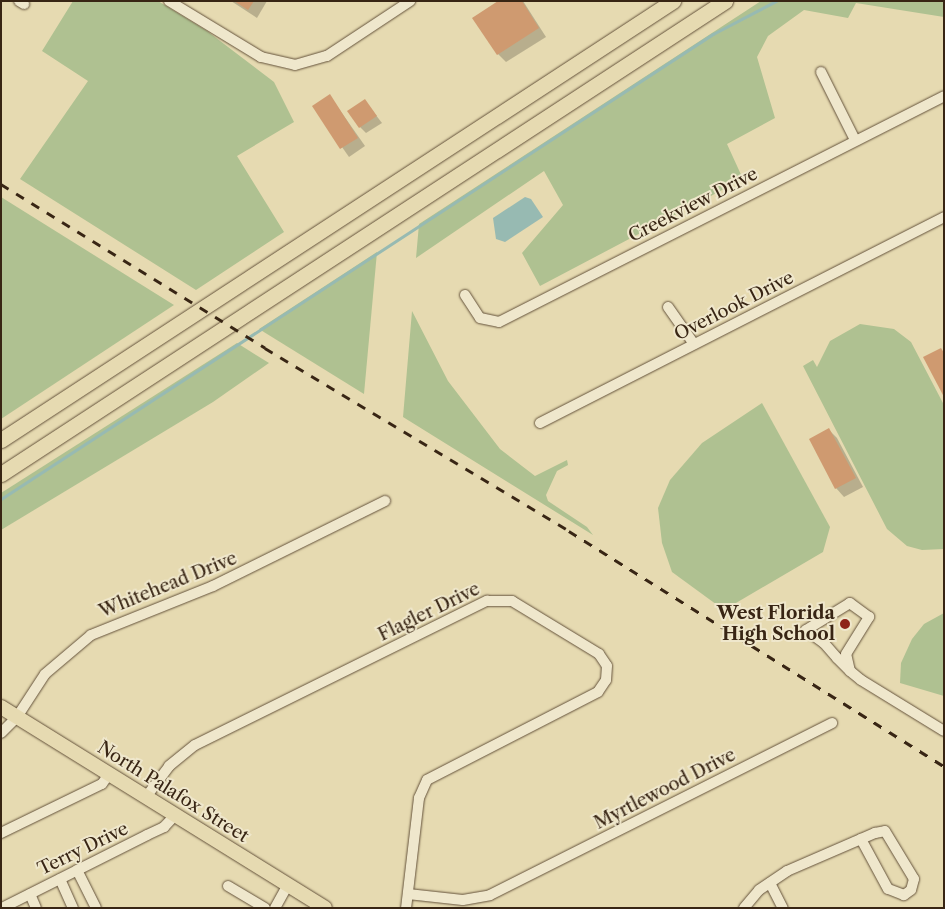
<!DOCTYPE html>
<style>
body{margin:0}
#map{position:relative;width:945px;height:909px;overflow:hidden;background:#e6dab1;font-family:"Libre Caslon Text",serif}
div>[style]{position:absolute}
.green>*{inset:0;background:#afc191}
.water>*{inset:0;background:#97bab2}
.shadow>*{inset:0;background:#0003}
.stream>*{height:2.5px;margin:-1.25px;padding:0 1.25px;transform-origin:1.25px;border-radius:1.25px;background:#97bab2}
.building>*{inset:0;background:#cf9a70}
.roads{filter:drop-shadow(0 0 1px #64523b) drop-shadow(0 0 1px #64523b)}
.minor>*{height:10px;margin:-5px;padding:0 5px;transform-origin:5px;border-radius:5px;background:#efe7cc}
.major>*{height:14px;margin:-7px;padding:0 7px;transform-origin:7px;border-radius:7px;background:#e6dab1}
.highway>*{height:15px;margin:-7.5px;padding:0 7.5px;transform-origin:7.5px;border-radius:7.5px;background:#e6dab1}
.rail>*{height:2.5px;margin-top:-1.25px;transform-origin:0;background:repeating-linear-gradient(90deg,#382514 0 9px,transparent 0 18px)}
.dots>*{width:14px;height:14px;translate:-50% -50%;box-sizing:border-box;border:2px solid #efe7cc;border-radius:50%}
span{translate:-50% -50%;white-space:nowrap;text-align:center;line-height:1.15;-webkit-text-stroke:4px #efe7cc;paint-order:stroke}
.street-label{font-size:18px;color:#382514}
.poi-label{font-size:18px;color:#382514;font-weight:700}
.right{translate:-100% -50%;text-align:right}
.frame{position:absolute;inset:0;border:2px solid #382514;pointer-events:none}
</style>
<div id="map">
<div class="green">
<div style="clip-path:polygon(73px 1px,158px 1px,207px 31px,274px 82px,294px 122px,237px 156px,284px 232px,196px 290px,20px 179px,88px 81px,42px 51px)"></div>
<div style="clip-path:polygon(761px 1px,944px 1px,944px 17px,856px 3px,848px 18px,804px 10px,768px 36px,757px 57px,775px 118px,727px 144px,743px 179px,540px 286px,522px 253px,563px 205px,544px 171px,416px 258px,419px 224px)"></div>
<div style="clip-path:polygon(1px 197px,174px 305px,1px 419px)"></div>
<div style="clip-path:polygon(377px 252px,364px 394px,259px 329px)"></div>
<div style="clip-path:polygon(412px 311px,448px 381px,500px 449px,535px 476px,567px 460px,568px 465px,557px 471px,546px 495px,548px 501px,587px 527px,593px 535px,403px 417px)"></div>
<div style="clip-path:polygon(860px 324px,894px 329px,911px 342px,944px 405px,944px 549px,922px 550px,907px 546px,887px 529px,803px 366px,813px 360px,817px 367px,830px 341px)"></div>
<div style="clip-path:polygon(237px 343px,269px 363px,213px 402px,1px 530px,1px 493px)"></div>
<div style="clip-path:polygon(762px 403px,830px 527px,823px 552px,724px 610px,672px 572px,662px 543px,658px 508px,670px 480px,702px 443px)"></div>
<div style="clip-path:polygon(944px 613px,944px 696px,900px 683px,901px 663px,912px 639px,924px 624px)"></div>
</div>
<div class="water">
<div style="clip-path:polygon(525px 197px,531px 199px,543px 217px,505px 242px,496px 239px,493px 218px)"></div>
</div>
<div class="shadow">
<div style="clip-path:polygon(231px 1px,267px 1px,257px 18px)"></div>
<div style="clip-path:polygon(500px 1px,523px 1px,546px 37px,506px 62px,498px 54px)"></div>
<div style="clip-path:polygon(330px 96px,365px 146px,349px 157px,314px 107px)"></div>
<div style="clip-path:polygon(365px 101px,382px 123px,366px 133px,360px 127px)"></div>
<div style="clip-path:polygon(829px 430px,837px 438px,863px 487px,844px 497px,836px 488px)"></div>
</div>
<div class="stream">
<div style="left:1px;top:499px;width:850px;rotate:-33.15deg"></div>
<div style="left:713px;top:34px;width:71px;rotate:-27.6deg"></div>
</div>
<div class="building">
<div style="clip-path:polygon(234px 1px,254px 1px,248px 10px)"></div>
<div style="clip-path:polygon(498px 1px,522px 1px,539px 28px,497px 55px,472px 18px)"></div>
<div style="clip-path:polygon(330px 94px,358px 138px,340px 149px,312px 106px)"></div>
<div style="clip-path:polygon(365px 99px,377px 116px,359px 128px,347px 111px)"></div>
<div style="clip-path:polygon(941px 348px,944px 353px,944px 397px,923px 357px)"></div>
<div style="clip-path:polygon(829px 428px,856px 478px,835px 489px,809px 439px)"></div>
</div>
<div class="roads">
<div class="minor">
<div style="left:19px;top:1px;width:6px;rotate:31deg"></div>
<div style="left:169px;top:1px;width:108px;rotate:31.3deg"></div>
<div style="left:261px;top:57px;width:35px;rotate:13deg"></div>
<div style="left:295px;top:65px;width:33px;rotate:-16deg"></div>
<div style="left:327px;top:56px;width:100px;rotate:-33.5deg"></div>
<div style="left:821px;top:72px;width:76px;rotate:63.4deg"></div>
<div style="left:465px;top:295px;width:27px;rotate:57deg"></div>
<div style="left:480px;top:318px;width:19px;rotate:12deg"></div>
<div style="left:499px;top:322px;width:499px;rotate:-26.9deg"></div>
<div style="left:668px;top:307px;width:45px;rotate:54.9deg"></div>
<div style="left:540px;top:423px;width:453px;rotate:-27deg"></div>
<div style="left:850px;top:671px;width:17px;rotate:-103deg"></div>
<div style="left:846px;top:654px;width:44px;rotate:-58.1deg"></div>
<div style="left:869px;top:617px;width:24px;rotate:-144deg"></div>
<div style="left:850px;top:603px;width:52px;rotate:148.5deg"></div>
<div style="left:806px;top:630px;width:22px;rotate:36deg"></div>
<div style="left:824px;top:643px;width:20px;rotate:49deg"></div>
<div style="left:837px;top:658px;width:18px;rotate:45deg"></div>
<div style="left:850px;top:671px;width:14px;rotate:39deg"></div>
<div style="left:861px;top:680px;width:97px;rotate:31.6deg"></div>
<div style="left:1px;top:733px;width:23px;rotate:-45deg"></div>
<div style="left:17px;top:717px;width:51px;rotate:-56.9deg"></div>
<div style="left:45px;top:674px;width:60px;rotate:-40.3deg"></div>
<div style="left:91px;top:635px;width:131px;rotate:-21.9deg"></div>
<div style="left:213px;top:586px;width:192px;rotate:-26.3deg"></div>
<div style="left:146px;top:797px;width:39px;rotate:-53deg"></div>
<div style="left:169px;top:766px;width:33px;rotate:-39deg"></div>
<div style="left:195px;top:745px;width:326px;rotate:-26.3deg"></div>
<div style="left:487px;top:601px;width:25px"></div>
<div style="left:512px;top:601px;width:102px;rotate:31.3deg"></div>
<div style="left:599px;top:654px;width:14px;rotate:56deg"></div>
<div style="left:607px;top:666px;width:14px;rotate:94deg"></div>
<div style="left:606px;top:680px;width:14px;rotate:124deg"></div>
<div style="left:598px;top:692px;width:192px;rotate:152.8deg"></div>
<div style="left:427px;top:780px;width:20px;rotate:114deg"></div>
<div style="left:419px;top:798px;width:111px;rotate:96.7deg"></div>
<div style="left:1px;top:833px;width:112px;rotate:-25.9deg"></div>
<div style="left:102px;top:784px;width:12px;rotate:-55deg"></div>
<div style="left:77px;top:870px;width:42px;rotate:63.4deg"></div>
<div style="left:60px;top:879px;width:32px;rotate:66deg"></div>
<div style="left:770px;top:883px;width:28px;rotate:63deg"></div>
<div style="left:228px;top:886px;width:43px;rotate:30.7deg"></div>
<div style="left:30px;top:894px;width:15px;rotate:67deg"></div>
<div style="left:408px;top:894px;width:55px;rotate:6.2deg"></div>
<div style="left:463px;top:900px;width:27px;rotate:-10deg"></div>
<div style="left:490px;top:895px;width:383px;rotate:-26.7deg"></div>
<div style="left:2px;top:908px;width:162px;rotate:-26.7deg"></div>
<div style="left:147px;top:835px;width:19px;rotate:-25deg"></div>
<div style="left:164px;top:827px;width:16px;rotate:-47deg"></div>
<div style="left:275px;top:908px;width:26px;rotate:-61deg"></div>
<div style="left:744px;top:908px;width:23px;rotate:-50deg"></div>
<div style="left:759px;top:890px;width:34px;rotate:-34deg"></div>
<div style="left:787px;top:871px;width:96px;rotate:-23.4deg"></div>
<div style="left:875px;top:833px;width:10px;rotate:-11deg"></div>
<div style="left:885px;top:831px;width:56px;rotate:58.9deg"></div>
<div style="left:914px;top:879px;width:11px;rotate:105deg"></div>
<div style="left:911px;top:890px;width:9px;rotate:144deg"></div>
<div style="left:904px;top:895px;width:17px;rotate:-159deg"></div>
<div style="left:888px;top:889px;width:57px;rotate:-118.4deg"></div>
</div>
<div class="major">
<div style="left:1px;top:707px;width:381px;rotate:31.8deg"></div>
</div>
<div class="highway">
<div style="left:1px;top:440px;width:803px;rotate:-33.16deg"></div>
<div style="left:1px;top:474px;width:865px;rotate:-33.16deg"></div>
</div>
</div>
<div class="rail">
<div style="left:1px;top:184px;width:311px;rotate:31.8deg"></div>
<div style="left:265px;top:348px;width:355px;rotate:31deg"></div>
<div style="left:569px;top:531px;width:443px;rotate:32.1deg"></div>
</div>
<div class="dots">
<div style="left:845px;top:624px;background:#8f2418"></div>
</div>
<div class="street-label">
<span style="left:693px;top:205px;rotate:-27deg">Creekview Drive</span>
<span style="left:734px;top:306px;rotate:-27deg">Overlook Drive</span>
<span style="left:168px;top:585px;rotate:-22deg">Whitehead Drive</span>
<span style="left:429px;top:612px;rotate:-26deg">Flagler Drive</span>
<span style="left:665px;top:789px;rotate:-27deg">Myrtlewood Drive</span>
<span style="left:173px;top:792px;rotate:32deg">North Palafox Street</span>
<span style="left:83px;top:849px;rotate:-26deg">Terry Drive</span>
</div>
<div class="poi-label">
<span class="right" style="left:835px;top:624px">West Florida<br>High School</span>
</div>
<div class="frame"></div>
</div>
